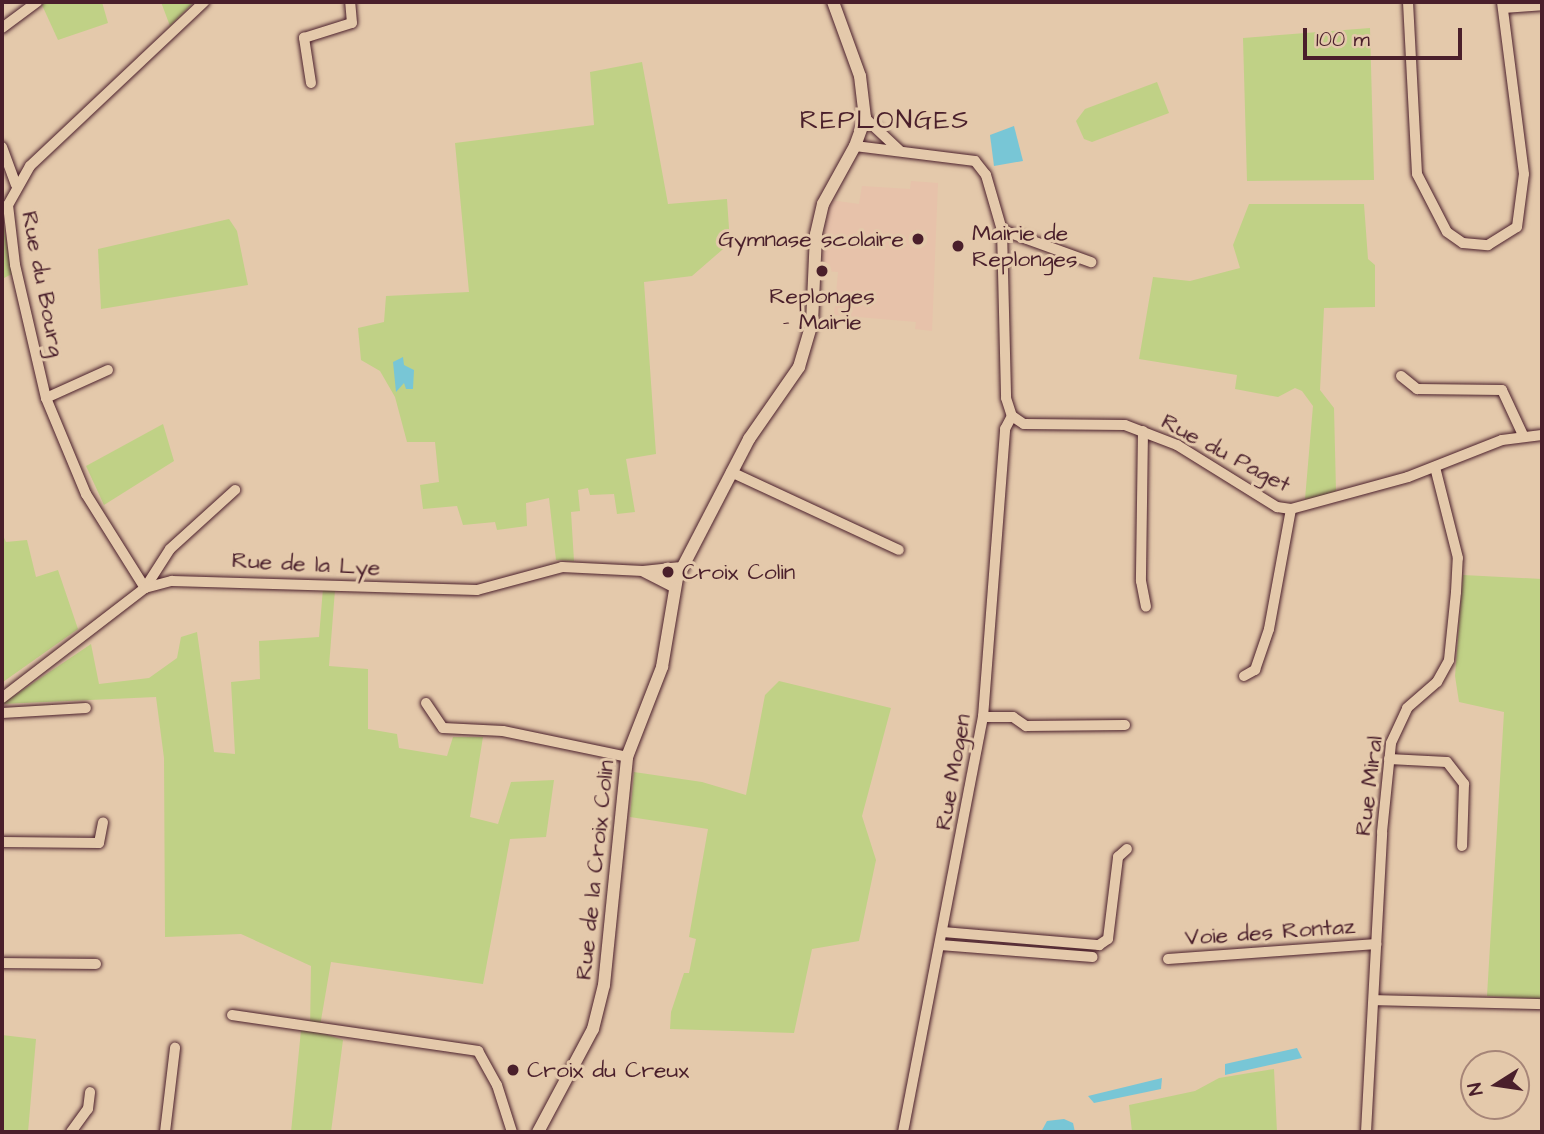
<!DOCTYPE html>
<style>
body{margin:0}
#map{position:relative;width:1544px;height:1134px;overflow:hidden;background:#e4c9ab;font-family:"Architects Daughter",sans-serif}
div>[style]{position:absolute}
.built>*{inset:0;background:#e7c2aa}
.green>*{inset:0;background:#c0d186}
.water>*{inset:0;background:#78c6d6}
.roads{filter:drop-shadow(0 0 2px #4a1f2b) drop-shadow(0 0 2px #4a1f2b)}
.minor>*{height:10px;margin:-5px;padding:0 5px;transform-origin:5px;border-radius:5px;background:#e4c9ab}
.tertiary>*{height:12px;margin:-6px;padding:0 6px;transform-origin:6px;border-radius:6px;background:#e4c9ab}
.dots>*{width:19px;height:19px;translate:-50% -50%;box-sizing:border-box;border:4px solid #e4c9ab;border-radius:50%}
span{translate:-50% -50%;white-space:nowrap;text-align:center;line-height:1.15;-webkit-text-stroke:6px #e4c9ab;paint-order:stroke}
.poi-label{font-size:23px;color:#4a1f2b}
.left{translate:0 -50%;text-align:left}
.right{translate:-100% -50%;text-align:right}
.street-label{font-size:23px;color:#4a1f2b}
.quarter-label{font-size:26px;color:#4a1f2b;letter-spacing:2px}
.frame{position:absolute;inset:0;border:4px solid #4a1f2b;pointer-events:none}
.north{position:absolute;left:1460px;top:1050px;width:70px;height:70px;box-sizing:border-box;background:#e4c9ab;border:2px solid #a68578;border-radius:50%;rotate:258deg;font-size:19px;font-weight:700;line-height:28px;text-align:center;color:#4a1f2b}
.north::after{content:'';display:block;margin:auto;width:24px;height:32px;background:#4a1f2b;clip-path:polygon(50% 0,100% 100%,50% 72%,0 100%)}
.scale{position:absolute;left:1303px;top:28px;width:159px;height:32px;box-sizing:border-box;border:4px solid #4a1f2b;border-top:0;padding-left:9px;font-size:21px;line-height:24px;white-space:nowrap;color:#4a1f2b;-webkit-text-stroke:5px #e4c9ab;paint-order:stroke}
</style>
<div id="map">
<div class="built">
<div style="clip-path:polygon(911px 181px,938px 183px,932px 331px,915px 329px,916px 322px,834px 315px,838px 272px,824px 271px,822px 246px,830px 200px,859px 204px,862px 186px,910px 189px)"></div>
</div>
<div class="green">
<div style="clip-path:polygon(46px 2px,102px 2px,108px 23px,58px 40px,42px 5px)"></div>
<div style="clip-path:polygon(161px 2px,194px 2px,170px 26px)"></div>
<div style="clip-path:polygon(1370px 28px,1374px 180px,1247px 181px,1243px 38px)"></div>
<div style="clip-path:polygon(642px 62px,668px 204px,727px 199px,730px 243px,692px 276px,644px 282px,656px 454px,626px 459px,635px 512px,617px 514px,614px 494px,590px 495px,588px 488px,578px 490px,580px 511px,571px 512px,574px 561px,556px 560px,549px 498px,526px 503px,527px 526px,497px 530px,495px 522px,463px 525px,457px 506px,423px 509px,420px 485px,439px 482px,435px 442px,407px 442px,395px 397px,380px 371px,361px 360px,358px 328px,384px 322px,386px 296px,469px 292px,455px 143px,594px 125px,590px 72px)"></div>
<div style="clip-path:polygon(1157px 82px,1169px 113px,1092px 142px,1084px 139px,1076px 121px,1085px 109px)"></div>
<div style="clip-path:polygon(1249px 204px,1364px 204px,1368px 259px,1375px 265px,1375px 307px,1324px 308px,1320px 390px,1334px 408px,1336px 491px,1315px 498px,1305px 499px,1313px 406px,1302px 391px,1295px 388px,1278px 397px,1235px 389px,1237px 375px,1139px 359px,1153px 277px,1190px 281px,1240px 268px,1233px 245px)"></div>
<div style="clip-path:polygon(2px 214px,12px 274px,2px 279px)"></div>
<div style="clip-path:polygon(229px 219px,237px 231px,248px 285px,101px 309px,98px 249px)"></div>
<div style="clip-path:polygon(163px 424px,174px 461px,104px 505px,86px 466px)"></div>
<div style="clip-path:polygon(2px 533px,6px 542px,27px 540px,36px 577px,58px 570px,78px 629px,3px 682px)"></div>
<div style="clip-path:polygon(1463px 575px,1542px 579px,1542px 999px,1487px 996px,1504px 712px,1459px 702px,1455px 676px)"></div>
<div style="clip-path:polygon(323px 588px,335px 590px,329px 666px,368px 669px,368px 729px,397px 734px,399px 748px,447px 756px,453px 737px,483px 737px,470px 817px,498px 824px,511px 782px,554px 780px,546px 837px,510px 839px,483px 984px,331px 962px,319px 1032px,343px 1040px,331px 1132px,291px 1132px,301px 1030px,310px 1030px,311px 966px,241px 934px,165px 937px,164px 758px,156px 697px,2px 704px,91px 644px,99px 684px,149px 678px,177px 658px,181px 637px,197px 632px,214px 752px,235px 754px,231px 682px,260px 679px,259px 641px,319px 637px)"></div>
<div style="clip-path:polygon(779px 681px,891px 708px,862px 816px,876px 860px,859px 941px,812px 949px,794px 1033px,670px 1029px,671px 1012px,684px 973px,689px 973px,696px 939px,689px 937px,708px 829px,630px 817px,634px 772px,702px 782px,746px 795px,765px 695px)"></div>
<div style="clip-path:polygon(2px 1035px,36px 1039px,28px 1132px,2px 1132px)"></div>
<div style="clip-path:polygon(1274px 1069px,1277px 1132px,1132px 1132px,1129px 1105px,1195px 1091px,1219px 1078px)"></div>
</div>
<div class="water">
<div style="clip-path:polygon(1014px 126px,1023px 161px,994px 166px,990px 135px)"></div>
<div style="clip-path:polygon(403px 357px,404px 365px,414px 370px,413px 389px,406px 389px,404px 383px,396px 392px,393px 362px)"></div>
<div style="clip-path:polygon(1297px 1048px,1302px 1058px,1225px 1075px,1225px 1064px)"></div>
<div style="clip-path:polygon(1162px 1078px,1161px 1089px,1094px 1103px,1088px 1096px)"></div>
<div style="clip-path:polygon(1064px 1119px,1073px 1123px,1075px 1132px,1041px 1132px,1047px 1121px)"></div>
</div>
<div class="roads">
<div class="minor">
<div style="left:204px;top:2px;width:239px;rotate:136.7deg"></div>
<div style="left:30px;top:166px;width:45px;rotate:119.4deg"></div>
<div style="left:8px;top:205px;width:60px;rotate:83.3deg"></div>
<div style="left:15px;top:265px;width:137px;rotate:76.9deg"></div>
<div style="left:46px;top:398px;width:104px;rotate:67.4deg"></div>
<div style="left:86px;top:494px;width:111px;rotate:57.9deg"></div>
<div style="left:145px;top:588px;width:46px;rotate:-57.3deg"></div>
<div style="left:170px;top:549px;width:88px;rotate:-42.2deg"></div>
<div style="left:1408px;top:2px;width:172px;rotate:87deg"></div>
<div style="left:1417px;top:174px;width:65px;rotate:62.7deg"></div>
<div style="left:1447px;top:232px;width:19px;rotate:35deg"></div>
<div style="left:1463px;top:243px;width:25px;rotate:5deg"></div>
<div style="left:1488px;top:245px;width:34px;rotate:-32deg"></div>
<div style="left:1517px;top:227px;width:53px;rotate:-82.5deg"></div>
<div style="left:1524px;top:174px;width:173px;rotate:-97.3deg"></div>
<div style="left:1503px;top:8px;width:39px;rotate:-4deg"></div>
<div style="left:2px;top:28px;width:44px;rotate:-36.6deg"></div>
<div style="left:311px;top:83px;width:46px;rotate:-98.8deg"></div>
<div style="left:304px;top:38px;width:50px;rotate:-17.4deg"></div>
<div style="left:352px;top:23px;width:21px;rotate:-95deg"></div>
<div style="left:865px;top:118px;width:47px;rotate:43.3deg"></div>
<div style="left:855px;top:146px;width:121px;rotate:7.1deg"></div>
<div style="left:975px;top:161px;width:18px;rotate:52deg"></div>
<div style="left:986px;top:175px;width:57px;rotate:73.8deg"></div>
<div style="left:1002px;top:230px;width:168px;rotate:88.6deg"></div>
<div style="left:1006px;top:398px;width:19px;rotate:72deg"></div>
<div style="left:1012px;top:416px;width:14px;rotate:34deg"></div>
<div style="left:1024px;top:424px;width:101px;rotate:0.6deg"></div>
<div style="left:1125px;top:425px;width:56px;rotate:21deg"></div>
<div style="left:1177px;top:445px;width:118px;rotate:31.8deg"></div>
<div style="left:1277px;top:507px;width:14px;rotate:8deg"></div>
<div style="left:1291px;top:509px;width:121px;rotate:-15.3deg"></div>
<div style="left:1408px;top:477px;width:101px;rotate:-21.5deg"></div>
<div style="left:1502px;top:440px;width:40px;rotate:-7.1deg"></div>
<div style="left:2px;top:147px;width:40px;rotate:69.8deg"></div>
<div style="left:1002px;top:230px;width:95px;rotate:19.8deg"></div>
<div style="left:1401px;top:376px;width:21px;rotate:39deg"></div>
<div style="left:1417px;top:389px;width:85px;rotate:0.7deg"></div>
<div style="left:1502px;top:390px;width:50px;rotate:65deg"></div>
<div style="left:46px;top:398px;width:68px;rotate:-24.3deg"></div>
<div style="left:1143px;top:431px;width:150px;rotate:90.8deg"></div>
<div style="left:1141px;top:581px;width:26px;rotate:79deg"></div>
<div style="left:731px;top:472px;width:185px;rotate:24.9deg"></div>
<div style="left:644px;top:572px;width:34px;rotate:27deg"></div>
<div style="left:1244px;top:676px;width:13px;rotate:-29deg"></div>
<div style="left:1255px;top:670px;width:43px;rotate:-71.1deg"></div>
<div style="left:1269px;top:629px;width:122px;rotate:-79.6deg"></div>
<div style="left:2px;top:698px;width:180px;rotate:-37.6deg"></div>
<div style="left:145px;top:588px;width:28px;rotate:-15deg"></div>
<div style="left:172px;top:581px;width:305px;rotate:1.7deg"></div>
<div style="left:477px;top:590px;width:88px;rotate:-15.1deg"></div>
<div style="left:562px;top:567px;width:81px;rotate:2.8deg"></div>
<div style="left:643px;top:571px;width:39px;rotate:-6deg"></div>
<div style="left:426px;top:703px;width:30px;rotate:56deg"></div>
<div style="left:443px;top:728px;width:60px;rotate:2.9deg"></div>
<div style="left:503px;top:731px;width:127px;rotate:11.8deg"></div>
<div style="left:2px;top:713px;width:84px;rotate:-3.4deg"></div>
<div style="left:983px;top:717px;width:30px"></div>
<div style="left:1013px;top:717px;width:16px;rotate:35deg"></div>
<div style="left:1026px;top:726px;width:99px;rotate:-0.6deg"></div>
<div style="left:1389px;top:759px;width:58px;rotate:3deg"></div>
<div style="left:1447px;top:762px;width:28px;rotate:52deg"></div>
<div style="left:1464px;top:784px;width:62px;rotate:91.8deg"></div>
<div style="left:2px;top:842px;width:97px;rotate:0.6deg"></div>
<div style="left:99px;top:843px;width:21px;rotate:-79deg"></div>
<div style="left:943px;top:932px;width:157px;rotate:4.8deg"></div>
<div style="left:1099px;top:945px;width:11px;rotate:-34deg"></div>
<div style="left:1108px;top:939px;width:83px;rotate:-83deg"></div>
<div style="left:1118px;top:857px;width:12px;rotate:-42deg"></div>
<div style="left:940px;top:945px;width:153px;rotate:4.5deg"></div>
<div style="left:1168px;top:959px;width:209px;rotate:-4.1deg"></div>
<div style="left:2px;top:963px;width:94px;rotate:0.6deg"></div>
<div style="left:1374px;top:1000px;width:168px;rotate:1.4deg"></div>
<div style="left:232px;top:1015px;width:249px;rotate:8.3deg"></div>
<div style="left:478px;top:1051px;width:39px;rotate:61deg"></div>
<div style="left:497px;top:1085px;width:49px;rotate:72.3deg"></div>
<div style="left:71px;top:1132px;width:29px;rotate:-54deg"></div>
<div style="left:88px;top:1109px;width:17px;rotate:-83deg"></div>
<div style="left:165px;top:1132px;width:85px;rotate:-83.2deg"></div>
<div style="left:903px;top:1132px;width:423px;rotate:-79.1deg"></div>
<div style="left:983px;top:717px;width:289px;rotate:-85.6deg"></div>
<div style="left:1005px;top:429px;width:15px;rotate:-62deg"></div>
<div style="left:1366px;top:1132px;width:300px;rotate:-86.9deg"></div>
<div style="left:1382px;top:832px;width:89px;rotate:-84.2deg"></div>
<div style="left:1391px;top:743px;width:38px;rotate:-65deg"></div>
<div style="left:1407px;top:708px;width:40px;rotate:-41deg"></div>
<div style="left:1437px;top:682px;width:25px;rotate:-61deg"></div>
<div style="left:1449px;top:660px;width:68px;rotate:-84.1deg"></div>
<div style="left:1456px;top:592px;width:34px;rotate:-87deg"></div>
<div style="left:1458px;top:558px;width:94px;rotate:-104.2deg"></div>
</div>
<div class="tertiary">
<div style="left:538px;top:1132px;width:117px;rotate:-61.9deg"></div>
<div style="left:593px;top:1029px;width:45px;rotate:-76deg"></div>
<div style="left:604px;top:985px;width:229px;rotate:-84.2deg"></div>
<div style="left:627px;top:757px;width:97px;rotate:-68.7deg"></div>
<div style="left:662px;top:667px;width:90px;rotate:-80.4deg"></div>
<div style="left:677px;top:578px;width:157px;rotate:-62.6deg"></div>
<div style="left:749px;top:439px;width:88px;rotate:-55.2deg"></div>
<div style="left:799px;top:367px;width:46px;rotate:-73.5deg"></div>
<div style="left:812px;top:323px;width:89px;rotate:-87.4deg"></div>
<div style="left:816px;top:234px;width:31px;rotate:-77deg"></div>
<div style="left:823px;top:204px;width:66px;rotate:-61.1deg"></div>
<div style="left:855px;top:146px;width:30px;rotate:-70deg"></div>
<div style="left:865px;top:118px;width:42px;rotate:-96.8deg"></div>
<div style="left:860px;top:76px;width:79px;rotate:-110deg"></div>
</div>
</div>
<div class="dots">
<div style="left:918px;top:239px;background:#4a1f2b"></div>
<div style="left:958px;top:246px;background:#4a1f2b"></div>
<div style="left:822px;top:271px;background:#4a1f2b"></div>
<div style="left:668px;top:572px;background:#4a1f2b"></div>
<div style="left:513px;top:1070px;background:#4a1f2b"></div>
</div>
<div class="poi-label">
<span class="left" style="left:972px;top:246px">Mairie de<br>Replonges</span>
<span class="right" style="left:904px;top:239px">Gymnase scolaire</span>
<span style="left:822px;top:309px">Replonges<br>- Mairie</span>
<span class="left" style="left:682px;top:572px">Croix Colin</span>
<span class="left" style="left:527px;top:1070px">Croix du Creux</span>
</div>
<div class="street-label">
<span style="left:43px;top:284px;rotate:79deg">Rue du Bourg</span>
<span style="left:1226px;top:453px;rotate:28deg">Rue du Paget</span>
<span style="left:306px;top:564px;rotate:3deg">Rue de la Lye</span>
<span style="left:953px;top:772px;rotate:-80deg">Rue Mogen</span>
<span style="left:1369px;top:786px;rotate:-83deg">Rue Miral</span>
<span style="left:595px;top:870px;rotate:-84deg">Rue de la Croix Colin</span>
<span style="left:1270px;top:932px;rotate:-4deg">Voie des Rontaz</span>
</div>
<div class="quarter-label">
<span style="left:885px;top:121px">REPLONGES</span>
</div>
<div class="frame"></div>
<div class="north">N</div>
<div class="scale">100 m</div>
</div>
